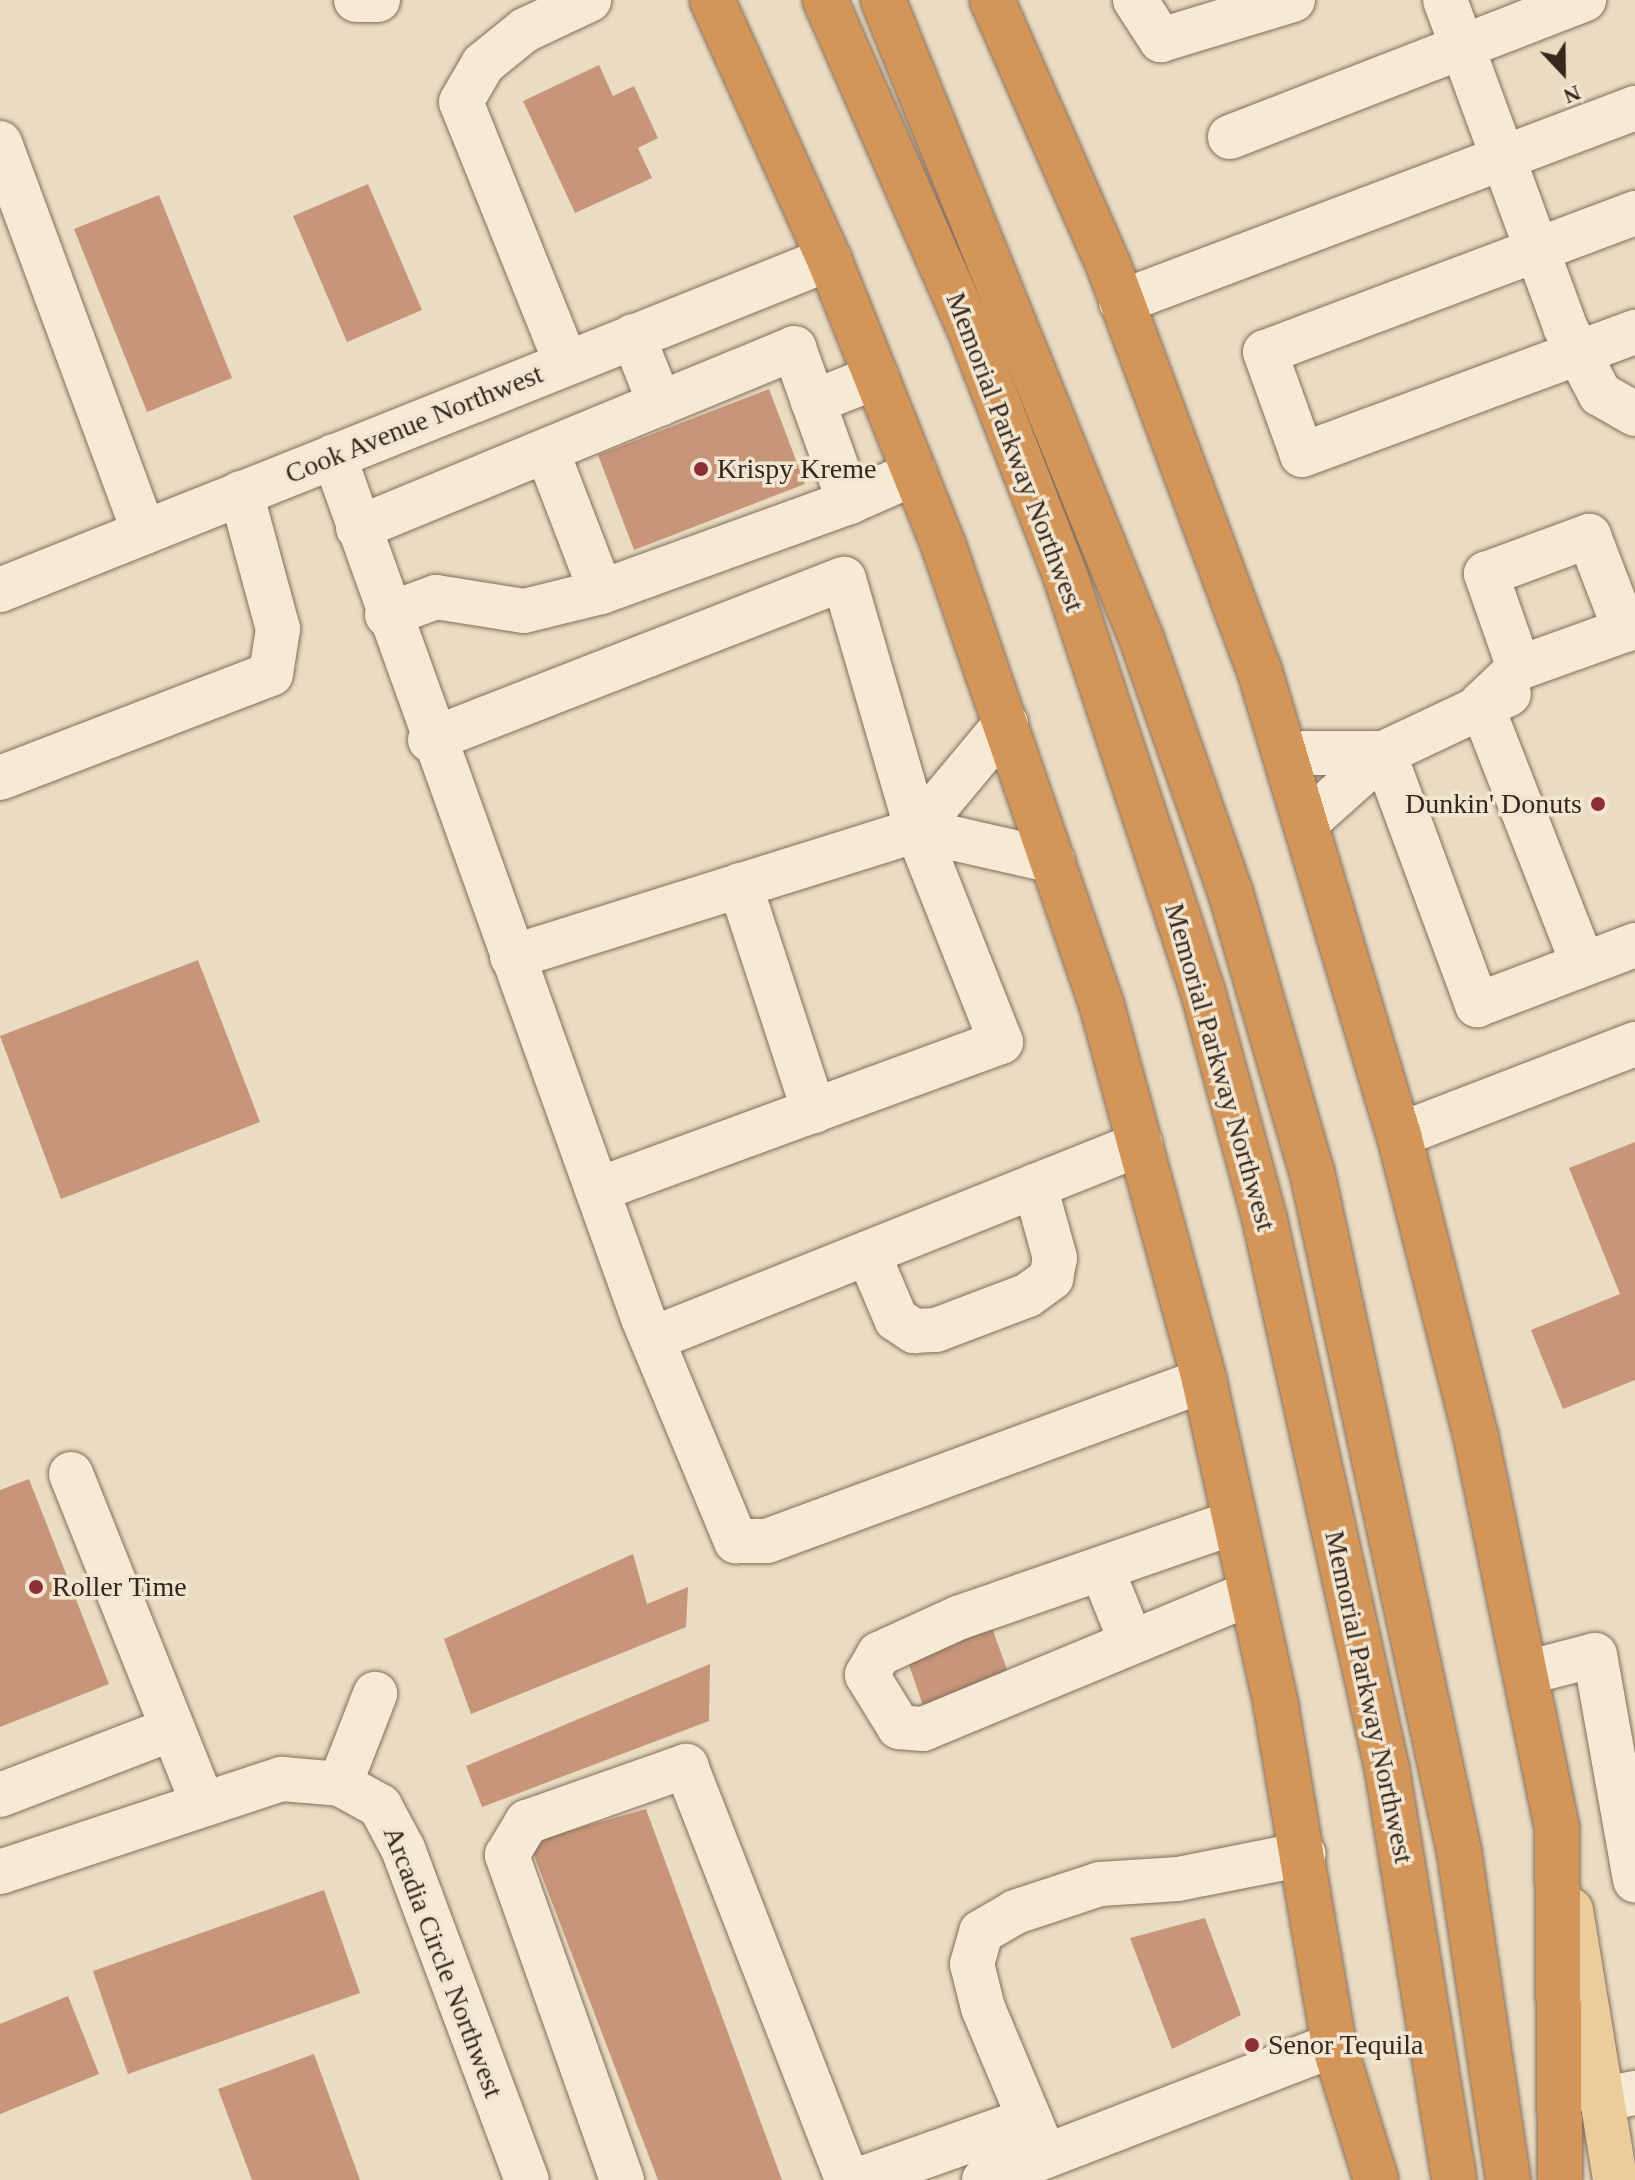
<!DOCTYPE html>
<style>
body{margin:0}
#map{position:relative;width:1635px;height:2180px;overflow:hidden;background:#eadcc2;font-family:Georgia,serif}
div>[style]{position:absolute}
.building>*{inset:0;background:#c6957a}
.roads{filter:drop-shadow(0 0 2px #836d5b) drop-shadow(0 0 2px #836d5b)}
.minor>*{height:44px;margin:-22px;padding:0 22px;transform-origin:22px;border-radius:22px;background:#f6ead5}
.major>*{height:44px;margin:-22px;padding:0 22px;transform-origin:22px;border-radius:22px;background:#ebcd9c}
.highway>*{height:44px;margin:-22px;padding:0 22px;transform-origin:22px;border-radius:22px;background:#d49558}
.dots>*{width:22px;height:22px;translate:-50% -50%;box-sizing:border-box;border:4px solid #f2e6d1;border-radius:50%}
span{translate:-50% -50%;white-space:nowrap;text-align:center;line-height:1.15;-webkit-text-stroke:7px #f2e6d1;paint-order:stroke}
.street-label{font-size:28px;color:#34271e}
.poi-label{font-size:28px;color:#34271e}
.left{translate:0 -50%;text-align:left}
.right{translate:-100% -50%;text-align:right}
.north{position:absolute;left:1523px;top:32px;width:80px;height:80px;-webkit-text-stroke:6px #f2e6d1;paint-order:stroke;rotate:158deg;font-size:22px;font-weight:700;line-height:32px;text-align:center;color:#34271e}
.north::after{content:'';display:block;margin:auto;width:28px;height:36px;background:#34271e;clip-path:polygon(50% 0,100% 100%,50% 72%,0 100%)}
</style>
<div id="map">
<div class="building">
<div style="clip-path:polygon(599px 65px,613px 96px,634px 86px,658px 138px,638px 148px,652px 178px,575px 213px,523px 101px)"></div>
<div style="clip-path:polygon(368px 184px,422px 310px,347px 342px,293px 216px)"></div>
<div style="clip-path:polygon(159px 195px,232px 378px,147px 412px,74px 229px)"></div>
<div style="clip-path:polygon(769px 389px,805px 484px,634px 550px,598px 455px)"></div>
<div style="clip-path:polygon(198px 960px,260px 1122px,61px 1199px,0 1036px)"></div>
<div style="clip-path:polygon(1635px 1142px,1635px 1380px,1563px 1409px,1531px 1330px,1620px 1294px,1569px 1168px)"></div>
<div style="clip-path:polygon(29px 1479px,109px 1684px,0 1727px,0 1490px)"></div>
<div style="clip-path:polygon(633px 1554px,647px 1604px,688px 1587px,686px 1627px,471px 1714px,444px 1639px)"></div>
<div style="clip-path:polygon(992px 1628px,1009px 1675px,923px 1706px,907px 1659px)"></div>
<div style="clip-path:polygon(710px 1664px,709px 1721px,482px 1807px,466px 1766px)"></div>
<div style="clip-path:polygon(646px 1809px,782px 2180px,658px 2180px,529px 1842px)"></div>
<div style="clip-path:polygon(324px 1890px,360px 1993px,128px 2074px,93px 1971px)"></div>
<div style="clip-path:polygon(1205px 1918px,1241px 2015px,1172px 2049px,1130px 1938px)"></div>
<div style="clip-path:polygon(68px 1996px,99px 2074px,0 2114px,0 2024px)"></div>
<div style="clip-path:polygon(314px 2054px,360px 2180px,252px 2180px,218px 2089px)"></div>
</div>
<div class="roads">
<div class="minor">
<div style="left:356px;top:0;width:22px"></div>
<div style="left:1135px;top:0;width:48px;rotate:57deg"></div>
<div style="left:1161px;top:40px;width:138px;rotate:-16.9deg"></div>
<div style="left:1445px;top:0;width:348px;rotate:69.8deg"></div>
<div style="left:1565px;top:327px;width:76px;rotate:62.4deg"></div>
<div style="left:1600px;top:394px;width:40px;rotate:29.7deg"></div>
<div style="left:1230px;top:137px;width:380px;rotate:-21.2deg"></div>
<div style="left:0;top:143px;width:415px;rotate:69.7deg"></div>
<div style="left:1635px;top:213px;width:395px;rotate:159.4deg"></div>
<div style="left:1265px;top:352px;width:109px;rotate:70.2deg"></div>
<div style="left:1302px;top:455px;width:355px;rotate:-20.3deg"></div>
<div style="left:1121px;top:302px;width:549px;rotate:-20.68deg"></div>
<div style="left:633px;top:336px;width:73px;rotate:68.3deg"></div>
<div style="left:566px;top:363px;width:281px;rotate:-111.9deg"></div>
<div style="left:461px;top:102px;width:44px;rotate:-59.9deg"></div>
<div style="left:483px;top:64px;width:54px;rotate:-39deg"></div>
<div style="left:525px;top:30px;width:71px;rotate:-25.1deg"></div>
<div style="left:813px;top:402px;width:68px;rotate:-21.6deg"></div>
<div style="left:547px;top:451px;width:151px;rotate:69deg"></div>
<div style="left:334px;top:456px;width:916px;rotate:70.28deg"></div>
<div style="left:643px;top:1318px;width:242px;rotate:67.4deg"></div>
<div style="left:736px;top:1541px;width:31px"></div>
<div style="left:767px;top:1541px;width:466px;rotate:-20.2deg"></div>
<div style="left:358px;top:528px;width:472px;rotate:-22.4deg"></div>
<div style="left:794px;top:348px;width:164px;rotate:70.3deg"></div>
<div style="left:849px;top:502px;width:72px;rotate:-23.7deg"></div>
<div style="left:0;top:590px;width:893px;rotate:-21.77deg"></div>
<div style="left:387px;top:615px;width:52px;rotate:-20.2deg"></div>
<div style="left:436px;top:597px;width:89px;rotate:9deg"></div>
<div style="left:524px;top:611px;width:79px;rotate:-13.9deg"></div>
<div style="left:601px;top:592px;width:264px;rotate:-19.9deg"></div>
<div style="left:1481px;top:704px;width:52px;rotate:-43.5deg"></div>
<div style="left:1519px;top:668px;width:100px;rotate:-109.3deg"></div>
<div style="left:1486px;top:574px;width:110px;rotate:-20.3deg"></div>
<div style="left:1589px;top:536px;width:101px;rotate:69deg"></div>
<div style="left:1625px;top:630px;width:113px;rotate:160.3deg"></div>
<div style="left:1481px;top:704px;width:279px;rotate:68.6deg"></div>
<div style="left:430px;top:740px;width:444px;rotate:-21.3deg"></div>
<div style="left:844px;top:579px;width:261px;rotate:73.8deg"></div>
<div style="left:917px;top:830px;width:228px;rotate:68.4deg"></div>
<div style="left:1001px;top:1042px;width:430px;rotate:159.9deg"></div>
<div style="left:1288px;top:753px;width:96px"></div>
<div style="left:1384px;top:753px;width:269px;rotate:69.7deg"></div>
<div style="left:1477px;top:1005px;width:169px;rotate:-20.8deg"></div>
<div style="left:0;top:778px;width:290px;rotate:-21deg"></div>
<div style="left:271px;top:674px;width:46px;rotate:-81.2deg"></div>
<div style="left:278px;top:629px;width:141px;rotate:-105.2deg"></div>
<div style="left:1308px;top:821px;width:102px;rotate:-41.8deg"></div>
<div style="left:1384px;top:753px;width:138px;rotate:-25.3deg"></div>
<div style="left:917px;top:830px;width:139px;rotate:-50.2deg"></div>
<div style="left:740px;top:885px;width:238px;rotate:71.9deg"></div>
<div style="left:512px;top:957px;width:424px;rotate:-17.4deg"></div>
<div style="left:917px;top:830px;width:139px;rotate:12.8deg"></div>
<div style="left:1399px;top:1135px;width:253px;rotate:-21.1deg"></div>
<div style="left:868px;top:1253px;width:72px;rotate:67deg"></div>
<div style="left:896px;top:1319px;width:22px;rotate:34deg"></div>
<div style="left:914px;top:1331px;width:22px;rotate:-3deg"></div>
<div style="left:936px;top:1330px;width:98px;rotate:-20.8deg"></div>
<div style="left:1028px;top:1295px;width:29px;rotate:-36deg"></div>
<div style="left:1051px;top:1278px;width:20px;rotate:-79deg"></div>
<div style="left:1055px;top:1258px;width:75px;rotate:-105.5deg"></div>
<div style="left:652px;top:1339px;width:526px;rotate:-21.78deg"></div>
<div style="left:71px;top:1474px;width:353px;rotate:68.2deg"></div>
<div style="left:1235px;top:1522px;width:293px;rotate:160.9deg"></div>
<div style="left:958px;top:1618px;width:87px;rotate:155.5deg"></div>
<div style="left:879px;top:1654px;width:24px;rotate:120deg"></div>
<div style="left:867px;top:1675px;width:61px;rotate:58.4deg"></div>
<div style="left:899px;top:1727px;width:24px;rotate:5deg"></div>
<div style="left:923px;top:1729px;width:355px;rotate:-22.5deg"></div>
<div style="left:1103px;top:1572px;width:72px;rotate:68.1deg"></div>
<div style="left:1526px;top:1673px;width:71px;rotate:-14.6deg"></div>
<div style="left:1595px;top:1655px;width:229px;rotate:79.9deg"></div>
<div style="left:340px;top:1784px;width:97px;rotate:-68.7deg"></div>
<div style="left:0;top:1795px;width:184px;rotate:-21deg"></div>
<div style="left:0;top:1872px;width:297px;rotate:-18.3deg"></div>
<div style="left:282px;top:1779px;width:58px;rotate:4.9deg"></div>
<div style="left:340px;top:1784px;width:46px;rotate:28.8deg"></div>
<div style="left:380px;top:1806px;width:49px;rotate:61.9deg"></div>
<div style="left:403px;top:1849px;width:353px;rotate:69.5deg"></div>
<div style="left:1601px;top:2100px;width:35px;rotate:-12deg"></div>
<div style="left:1045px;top:2156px;width:160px;rotate:-112.7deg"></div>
<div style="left:983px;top:2008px;width:45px;rotate:-104deg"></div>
<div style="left:972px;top:1964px;width:33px;rotate:-74deg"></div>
<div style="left:981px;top:1932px;width:39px;rotate:-30deg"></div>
<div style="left:1015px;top:1912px;width:89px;rotate:-18.2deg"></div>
<div style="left:1100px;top:1884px;width:78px;rotate:-3.7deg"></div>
<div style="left:1178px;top:1879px;width:128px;rotate:-11.2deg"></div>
<div style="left:622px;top:2180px;width:345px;rotate:-109.5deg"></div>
<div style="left:507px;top:1855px;width:39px;rotate:-59deg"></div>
<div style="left:527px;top:1822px;width:169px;rotate:-19.4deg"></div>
<div style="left:686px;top:1766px;width:444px;rotate:68.7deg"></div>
<div style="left:858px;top:2180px;width:182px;rotate:-19.5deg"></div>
<div style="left:984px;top:2180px;width:375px;rotate:-21.1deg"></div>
</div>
<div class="major">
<div style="left:1571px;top:1910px;width:274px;rotate:80.7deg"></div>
</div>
<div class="highway">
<div style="left:712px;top:0;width:284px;rotate:65.7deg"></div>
<div style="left:829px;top:259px;width:310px;rotate:68.2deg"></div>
<div style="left:944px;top:547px;width:485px;rotate:71deg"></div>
<div style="left:1102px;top:1006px;width:388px;rotate:74.7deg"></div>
<div style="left:1204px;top:1380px;width:334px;rotate:77.5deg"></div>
<div style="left:1276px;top:1706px;width:344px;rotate:80.3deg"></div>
<div style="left:1334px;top:2045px;width:141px;rotate:72.7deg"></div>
<div style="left:825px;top:0;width:355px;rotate:66.3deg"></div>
<div style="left:968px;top:325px;width:268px;rotate:68.8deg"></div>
<div style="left:1065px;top:575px;width:443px;rotate:71.7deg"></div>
<div style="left:1204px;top:996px;width:233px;rotate:74.8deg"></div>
<div style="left:1265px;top:1221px;width:561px;rotate:77.45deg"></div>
<div style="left:1387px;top:1769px;width:416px;rotate:80.7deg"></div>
<div style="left:883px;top:0;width:690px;rotate:67.97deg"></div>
<div style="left:1142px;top:640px;width:269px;rotate:70.7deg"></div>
<div style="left:1231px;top:894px;width:290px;rotate:73.8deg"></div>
<div style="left:1312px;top:1172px;width:695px;rotate:77.78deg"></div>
<div style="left:1459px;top:1851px;width:333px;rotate:81.5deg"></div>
<div style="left:992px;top:0;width:288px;rotate:66.3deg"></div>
<div style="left:1108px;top:264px;width:432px;rotate:69.6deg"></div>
<div style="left:1259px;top:669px;width:487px;rotate:73.3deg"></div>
<div style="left:1399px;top:1135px;width:312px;rotate:75.7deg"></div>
<div style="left:1476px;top:1437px;width:398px;rotate:78.3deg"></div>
<div style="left:1557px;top:1827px;width:353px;rotate:89.5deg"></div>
</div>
</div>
<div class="dots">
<div style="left:701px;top:469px;background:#8d2f36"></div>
<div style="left:1598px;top:804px;background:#8d2f36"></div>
<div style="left:36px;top:1587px;background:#8d2f36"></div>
<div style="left:1252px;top:2045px;background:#8d2f36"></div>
</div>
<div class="street-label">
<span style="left:414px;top:424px;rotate:-22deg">Cook Avenue Northwest</span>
<span style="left:1015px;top:452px;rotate:69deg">Memorial Parkway Northwest</span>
<span style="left:1220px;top:1067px;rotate:74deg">Memorial Parkway Northwest</span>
<span style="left:1369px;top:1697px;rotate:78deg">Memorial Parkway Northwest</span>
<span style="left:443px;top:1962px;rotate:69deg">Arcadia Circle Northwest</span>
</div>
<div class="poi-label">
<span class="left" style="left:717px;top:469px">Krispy Kreme</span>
<span class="right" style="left:1582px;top:804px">Dunkin' Donuts</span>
<span class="left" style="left:52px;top:1587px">Roller Time</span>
<span class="left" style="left:1268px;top:2045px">Senor Tequila</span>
</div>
<div class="north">N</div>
</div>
